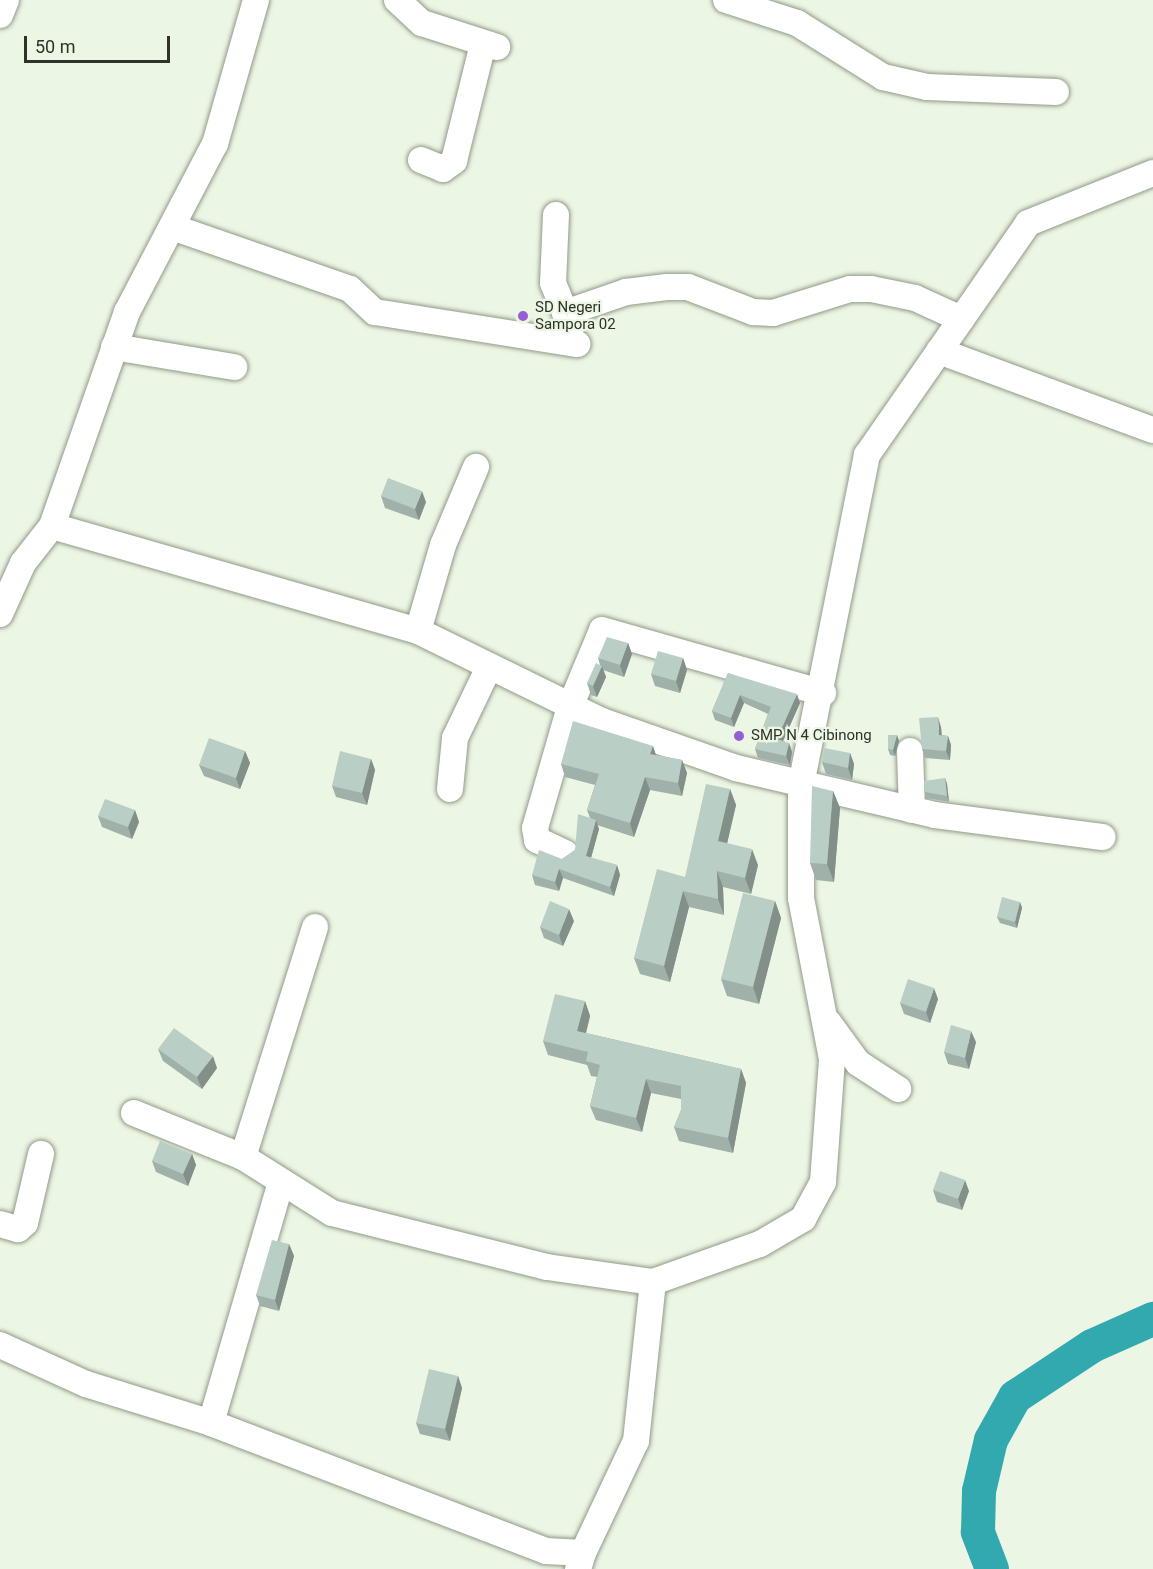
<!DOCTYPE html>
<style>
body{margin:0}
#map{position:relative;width:1153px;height:1569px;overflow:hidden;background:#ecf6e4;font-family:Roboto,sans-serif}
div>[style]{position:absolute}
.river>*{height:34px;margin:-17px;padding:0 17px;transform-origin:17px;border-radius:17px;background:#32a9af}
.roads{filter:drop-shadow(0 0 2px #919a89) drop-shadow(0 0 2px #919a89)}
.minor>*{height:26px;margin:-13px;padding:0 13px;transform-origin:13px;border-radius:13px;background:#fff}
.wall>*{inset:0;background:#9fb1a9}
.shaded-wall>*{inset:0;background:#829089}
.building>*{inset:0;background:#b9cec4}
.dots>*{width:16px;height:16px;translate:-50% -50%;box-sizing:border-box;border:3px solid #ecf6e4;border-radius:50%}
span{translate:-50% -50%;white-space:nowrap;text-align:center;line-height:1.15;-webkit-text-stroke:4.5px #ecf6e4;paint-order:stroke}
.poi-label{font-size:15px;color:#2e322b}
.left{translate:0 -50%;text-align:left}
.scale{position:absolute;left:24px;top:36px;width:146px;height:27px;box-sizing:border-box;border:3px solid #2e322b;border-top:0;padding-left:8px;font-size:18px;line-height:21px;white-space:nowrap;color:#2e322b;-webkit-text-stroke:4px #ecf6e4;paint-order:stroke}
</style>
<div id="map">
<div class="river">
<div style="left:992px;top:1569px;width:40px;rotate:-111deg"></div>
<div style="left:978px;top:1532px;width:41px;rotate:-88.6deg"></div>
<div style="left:979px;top:1491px;width:52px;rotate:-76.8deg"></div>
<div style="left:991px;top:1440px;width:49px;rotate:-60.8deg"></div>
<div style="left:1015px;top:1397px;width:92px;rotate:-33.5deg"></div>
<div style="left:1092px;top:1346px;width:67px;rotate:-23.9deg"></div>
</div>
<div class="roads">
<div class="minor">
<div style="left:397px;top:0;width:34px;rotate:43deg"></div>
<div style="left:422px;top:23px;width:79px;rotate:17.7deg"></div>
<div style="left:726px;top:0;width:75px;rotate:17.9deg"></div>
<div style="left:797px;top:23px;width:102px;rotate:32.1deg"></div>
<div style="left:883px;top:77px;width:45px;rotate:12.8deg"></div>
<div style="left:927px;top:87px;width:129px;rotate:2.2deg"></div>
<div style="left:0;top:15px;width:16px;rotate:-68deg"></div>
<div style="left:421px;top:160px;width:24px;rotate:22deg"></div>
<div style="left:443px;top:169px;width:14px;rotate:-36deg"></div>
<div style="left:454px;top:161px;width:121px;rotate:-76.1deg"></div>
<div style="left:556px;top:215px;width:68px;rotate:92.5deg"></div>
<div style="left:553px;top:283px;width:48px;rotate:67.8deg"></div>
<div style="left:172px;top:227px;width:188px;rotate:19.2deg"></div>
<div style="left:350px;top:289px;width:34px;rotate:43deg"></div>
<div style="left:375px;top:312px;width:205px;rotate:9deg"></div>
<div style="left:565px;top:313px;width:65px;rotate:-19deg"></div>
<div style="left:626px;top:292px;width:41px;rotate:-7deg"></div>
<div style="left:667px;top:287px;width:21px"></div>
<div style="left:688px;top:287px;width:70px;rotate:21deg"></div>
<div style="left:753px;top:312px;width:20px;rotate:3deg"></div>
<div style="left:773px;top:313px;width:81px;rotate:-17.3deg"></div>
<div style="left:850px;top:289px;width:21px"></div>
<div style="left:871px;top:289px;width:45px;rotate:11.6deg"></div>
<div style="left:915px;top:298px;width:51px;rotate:24.5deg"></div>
<div style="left:114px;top:347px;width:122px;rotate:9.5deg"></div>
<div style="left:939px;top:351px;width:228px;rotate:20.3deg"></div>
<div style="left:52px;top:526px;width:381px;rotate:16deg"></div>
<div style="left:418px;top:631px;width:205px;rotate:26.1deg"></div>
<div style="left:602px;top:721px;width:142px;rotate:19.3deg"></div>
<div style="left:736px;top:768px;width:204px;rotate:13.3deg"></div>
<div style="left:935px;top:815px;width:169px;rotate:7.5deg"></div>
<div style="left:0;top:614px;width:56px;rotate:-65.7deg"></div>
<div style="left:23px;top:563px;width:47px;rotate:-51.9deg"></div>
<div style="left:52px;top:526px;width:227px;rotate:-70.7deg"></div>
<div style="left:127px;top:312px;width:190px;rotate:-62.4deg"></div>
<div style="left:215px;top:144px;width:150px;rotate:-74.1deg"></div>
<div style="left:418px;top:631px;width:90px;rotate:-73.8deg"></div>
<div style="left:443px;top:545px;width:85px;rotate:-67.1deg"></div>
<div style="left:910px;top:751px;width:59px;rotate:88.1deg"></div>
<div style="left:450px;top:789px;width:51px;rotate:-84.4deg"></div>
<div style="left:455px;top:738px;width:79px;rotate:-64.4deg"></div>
<div style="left:565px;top:853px;width:31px;rotate:-155deg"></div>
<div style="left:537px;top:840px;width:12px;rotate:-99deg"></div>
<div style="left:535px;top:828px;width:126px;rotate:-73.9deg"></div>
<div style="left:570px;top:707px;width:83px;rotate:-67.4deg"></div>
<div style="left:602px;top:630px;width:230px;rotate:15.9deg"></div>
<div style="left:828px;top:1022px;width:51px;rotate:53.8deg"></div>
<div style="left:858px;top:1063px;width:48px;rotate:33deg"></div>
<div style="left:134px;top:1113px;width:118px;rotate:22deg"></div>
<div style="left:243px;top:1157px;width:105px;rotate:32.2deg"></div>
<div style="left:332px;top:1213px;width:222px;rotate:14.1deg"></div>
<div style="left:547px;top:1267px;width:107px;rotate:8.1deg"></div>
<div style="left:653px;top:1282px;width:114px;rotate:-19.6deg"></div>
<div style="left:760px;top:1244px;width:50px;rotate:-30.2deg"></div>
<div style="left:803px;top:1219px;width:42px;rotate:-61.6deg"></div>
<div style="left:823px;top:1182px;width:123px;rotate:-85.8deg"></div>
<div style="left:832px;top:1059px;width:164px;rotate:-100.9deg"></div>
<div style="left:801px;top:898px;width:113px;rotate:-90deg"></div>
<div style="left:801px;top:785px;width:337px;rotate:-78.7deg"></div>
<div style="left:867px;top:455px;width:282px;rotate:-55.2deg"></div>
<div style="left:1028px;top:223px;width:135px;rotate:-21.8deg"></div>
<div style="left:243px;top:1157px;width:241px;rotate:-72.6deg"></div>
<div style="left:0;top:1224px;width:19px;rotate:16deg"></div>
<div style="left:18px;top:1229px;width:9px;rotate:-41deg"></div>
<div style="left:25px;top:1223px;width:71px;rotate:-76.9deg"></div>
<div style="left:0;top:1345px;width:94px;rotate:24.4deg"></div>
<div style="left:86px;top:1384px;width:131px;rotate:17.3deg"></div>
<div style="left:211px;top:1423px;width:359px;rotate:20.9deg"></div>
<div style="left:546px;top:1551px;width:37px;rotate:3deg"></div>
<div style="left:583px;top:1553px;width:17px;rotate:107deg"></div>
<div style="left:211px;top:1423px;width:251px;rotate:-73.8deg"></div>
<div style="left:583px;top:1553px;width:124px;rotate:-64.7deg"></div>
<div style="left:636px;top:1441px;width:160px;rotate:-83.9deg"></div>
</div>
</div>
<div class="wall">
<div style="clip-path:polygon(381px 496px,426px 502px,419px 520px,385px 508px)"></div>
<div style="clip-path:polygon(628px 643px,632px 654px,624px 677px,603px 670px,606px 677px,597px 697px,591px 695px,587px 683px,600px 665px,598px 658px)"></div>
<div style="clip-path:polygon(683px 658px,687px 670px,680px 693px,655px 686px,651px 674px)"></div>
<div style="clip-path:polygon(728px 673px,800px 703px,783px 741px,789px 743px,792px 752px,790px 765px,758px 758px,755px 749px,768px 714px,744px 703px,734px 727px,715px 720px,712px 711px)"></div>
<div style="clip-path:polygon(941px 727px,942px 735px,948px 736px,951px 745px,950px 760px,925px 758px,922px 749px)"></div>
<div style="clip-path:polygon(897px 735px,899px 741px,895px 756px,890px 755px,888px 749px)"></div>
<div style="clip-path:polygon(653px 746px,656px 755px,682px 760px,687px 773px,682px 796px,650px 790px,634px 837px,597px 825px,599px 829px,591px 858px,617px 865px,620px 875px,614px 896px,563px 878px,559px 891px,535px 885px,532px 875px,562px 859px,575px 850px,590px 818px,587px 810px,595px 785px,565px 777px,561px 764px)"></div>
<div style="clip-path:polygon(245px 751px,250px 763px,240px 789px,204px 776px,199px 765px)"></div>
<div style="clip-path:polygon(850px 753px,854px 764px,852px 780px,826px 774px,822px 762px)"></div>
<div style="clip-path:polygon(371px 759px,375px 770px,367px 805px,336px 797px,332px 786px)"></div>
<div style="clip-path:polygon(945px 778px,947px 784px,949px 802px,927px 798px,925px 792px)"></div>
<div style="clip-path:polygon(730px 789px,736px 805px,727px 843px,758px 865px,751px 894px,723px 887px,724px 915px,689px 907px,670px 982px,640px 974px,634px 958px,685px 877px)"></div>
<div style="clip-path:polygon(833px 791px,840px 808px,834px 882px,816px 880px,810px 863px)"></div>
<div style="clip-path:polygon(135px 810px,139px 822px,132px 839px,102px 827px,98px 816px)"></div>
<div style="clip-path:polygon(775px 901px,781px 918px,759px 1004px,727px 996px,721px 979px)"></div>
<div style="clip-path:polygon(1020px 902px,1022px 908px,1017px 928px,1000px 923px,997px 917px)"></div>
<div style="clip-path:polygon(574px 921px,563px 946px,544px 938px,540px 927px)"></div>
<div style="clip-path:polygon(938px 999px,930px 1023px,904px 1014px,900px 1003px)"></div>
<div style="clip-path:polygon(585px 1001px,590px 1016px,586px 1033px,741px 1069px,746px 1083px,733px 1153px,679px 1141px,674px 1127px,681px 1110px,681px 1099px,651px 1093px,642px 1132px,596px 1120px,590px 1106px,597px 1077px,591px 1076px,587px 1065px,548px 1055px,543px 1041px)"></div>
<div style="clip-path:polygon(976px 1042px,969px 1069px,948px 1064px,944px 1052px)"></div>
<div style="clip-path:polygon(158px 1049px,217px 1068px,202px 1089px,163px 1061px)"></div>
<div style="clip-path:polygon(192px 1154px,196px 1165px,188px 1186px,156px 1172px,152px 1161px)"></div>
<div style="clip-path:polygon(933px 1190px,969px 1191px,962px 1210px,937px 1202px)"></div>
<div style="clip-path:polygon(289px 1244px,294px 1256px,279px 1311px,260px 1306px,256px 1295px)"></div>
<div style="clip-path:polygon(458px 1376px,462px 1388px,450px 1441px,420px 1434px,416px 1423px)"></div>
</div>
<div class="shaded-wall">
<div style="clip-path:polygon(422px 491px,426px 502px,419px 520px,415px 509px)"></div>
<div style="clip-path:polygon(628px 643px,632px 654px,624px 677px,620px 665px)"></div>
<div style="clip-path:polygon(683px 658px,687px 670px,680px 693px,676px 681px)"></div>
<div style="clip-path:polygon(602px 666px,606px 677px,597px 697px,593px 686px)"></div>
<div style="clip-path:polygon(797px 694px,800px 703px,780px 748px,777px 739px)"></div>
<div style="clip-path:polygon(740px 695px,744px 703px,734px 727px,731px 718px)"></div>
<div style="clip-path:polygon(938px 717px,941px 727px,942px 745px,939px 735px)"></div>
<div style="clip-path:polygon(897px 735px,899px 741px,895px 756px,893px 750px)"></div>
<div style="clip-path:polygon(948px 736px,951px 745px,950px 760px,946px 751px)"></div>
<div style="clip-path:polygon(789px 743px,792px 752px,790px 765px,786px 756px)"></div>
<div style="clip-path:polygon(653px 746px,657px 759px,650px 754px)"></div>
<div style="clip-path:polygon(245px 751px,250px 763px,240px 789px,236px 778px)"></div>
<div style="clip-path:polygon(850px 753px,854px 764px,852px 780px,848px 768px)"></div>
<div style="clip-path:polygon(371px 759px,375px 770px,367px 805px,362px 793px)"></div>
<div style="clip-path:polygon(682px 760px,687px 773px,682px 796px,678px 783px)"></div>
<div style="clip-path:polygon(645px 777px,650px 790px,634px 837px,630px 823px)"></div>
<div style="clip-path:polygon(945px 778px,947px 784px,949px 802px,947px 796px)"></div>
<div style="clip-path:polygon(730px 789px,736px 805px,724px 857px,718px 841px)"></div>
<div style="clip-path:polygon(833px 791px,840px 808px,834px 882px,827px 864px)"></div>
<div style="clip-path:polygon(135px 810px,139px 822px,132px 839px,128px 827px)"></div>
<div style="clip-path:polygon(596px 820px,599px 829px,589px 865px,586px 856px)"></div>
<div style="clip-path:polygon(752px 849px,758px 865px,751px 894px,745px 878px)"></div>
<div style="clip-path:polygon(617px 865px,620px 875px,614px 896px,610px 887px)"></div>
<div style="clip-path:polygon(559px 869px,563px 878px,559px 891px,555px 882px)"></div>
<div style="clip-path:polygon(717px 871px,723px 887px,724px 915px,718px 899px)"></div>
<div style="clip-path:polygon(683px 891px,689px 907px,670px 982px,664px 966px)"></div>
<div style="clip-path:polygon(775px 901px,781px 918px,759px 1004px,753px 987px)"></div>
<div style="clip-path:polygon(1020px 902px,1022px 908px,1017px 928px,1015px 922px)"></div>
<div style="clip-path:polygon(569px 909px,574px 921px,563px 946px,559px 935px)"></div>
<div style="clip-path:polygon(934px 988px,938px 999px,930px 1023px,926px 1012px)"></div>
<div style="clip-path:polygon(585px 1001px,590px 1016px,583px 1045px,577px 1031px)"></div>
<div style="clip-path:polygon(971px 1031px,976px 1042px,969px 1069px,965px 1058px)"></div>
<div style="clip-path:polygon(213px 1056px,217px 1068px,202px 1089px,197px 1077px)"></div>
<div style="clip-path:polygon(741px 1069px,746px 1083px,733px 1153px,728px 1138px)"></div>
<div style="clip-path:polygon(646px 1079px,651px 1093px,642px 1132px,636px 1118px)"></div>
<div style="clip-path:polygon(192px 1154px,196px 1165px,188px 1186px,183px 1174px)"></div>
<div style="clip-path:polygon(965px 1180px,969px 1191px,962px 1210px,958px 1199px)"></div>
<div style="clip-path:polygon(289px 1244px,294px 1256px,279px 1311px,275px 1300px)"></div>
<div style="clip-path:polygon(458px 1376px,462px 1388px,450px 1441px,445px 1429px)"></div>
</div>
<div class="building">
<div style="clip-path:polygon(388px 478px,422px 491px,415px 509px,381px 496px)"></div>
<div style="clip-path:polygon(607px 637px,628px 643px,620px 665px,598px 658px)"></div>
<div style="clip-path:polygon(658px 651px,683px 658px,676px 681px,651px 674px)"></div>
<div style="clip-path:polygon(596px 663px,602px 666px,593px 686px,587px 683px)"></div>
<div style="clip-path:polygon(728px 673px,797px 694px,777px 739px,789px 743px,786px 756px,755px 749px,771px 707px,740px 695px,731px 718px,712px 711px)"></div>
<div style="clip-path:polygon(938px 717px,939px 735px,948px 736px,946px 751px,922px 749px,919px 718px)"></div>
<div style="clip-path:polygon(573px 721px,653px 746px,650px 754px,682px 760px,678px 783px,645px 777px,630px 823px,587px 810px,599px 774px,561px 764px)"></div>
<div style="clip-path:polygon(888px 735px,897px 735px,893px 750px,888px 749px)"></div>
<div style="clip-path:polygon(209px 738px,245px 751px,236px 778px,199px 765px)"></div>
<div style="clip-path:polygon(824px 748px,850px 753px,848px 768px,822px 762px)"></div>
<div style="clip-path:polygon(340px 751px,371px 759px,362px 793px,332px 786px)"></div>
<div style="clip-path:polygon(945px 778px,947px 796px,925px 792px,924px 781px)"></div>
<div style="clip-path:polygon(706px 784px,730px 789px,718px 841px,752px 849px,745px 878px,717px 871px,718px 899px,683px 891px,664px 966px,634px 958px,657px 869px,685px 877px)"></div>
<div style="clip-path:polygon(812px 786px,833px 791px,827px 864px,810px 863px)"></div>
<div style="clip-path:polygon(105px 799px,135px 810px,128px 827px,98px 816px)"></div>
<div style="clip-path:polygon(578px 814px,596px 820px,586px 856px,617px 865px,610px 887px,559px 869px,555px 882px,532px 875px,539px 850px,562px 859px,575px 850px)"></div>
<div style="clip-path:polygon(743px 893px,775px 901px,753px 987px,721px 979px)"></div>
<div style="clip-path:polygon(1002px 897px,1020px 902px,1015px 922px,997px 917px)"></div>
<div style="clip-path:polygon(550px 901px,569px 909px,559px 935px,540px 927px)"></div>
<div style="clip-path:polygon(908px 979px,934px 988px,926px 1012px,900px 1003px)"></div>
<div style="clip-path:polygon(555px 994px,585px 1001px,577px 1031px,741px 1069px,728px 1138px,674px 1127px,681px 1110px,681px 1086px,646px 1079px,636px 1118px,590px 1106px,600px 1065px,586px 1061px,588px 1052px,543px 1041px)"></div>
<div style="clip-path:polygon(951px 1025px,971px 1031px,965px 1058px,944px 1052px)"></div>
<div style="clip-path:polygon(174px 1028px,213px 1056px,197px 1077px,158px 1049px)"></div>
<div style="clip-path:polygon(160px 1141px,192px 1154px,183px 1174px,152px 1161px)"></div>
<div style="clip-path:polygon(940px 1171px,965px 1180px,958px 1199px,933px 1190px)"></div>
<div style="clip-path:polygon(272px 1240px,289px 1244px,275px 1300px,256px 1295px)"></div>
<div style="clip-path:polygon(429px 1369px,458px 1376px,445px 1429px,416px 1423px)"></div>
</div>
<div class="dots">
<div style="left:523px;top:316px;background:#985cd4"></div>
<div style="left:739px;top:736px;background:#985cd4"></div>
</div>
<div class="poi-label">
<span class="left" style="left:535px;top:316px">SD Negeri<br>Sampora 02</span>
<span class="left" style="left:751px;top:736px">SMP N 4 Cibinong</span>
</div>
<div class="scale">50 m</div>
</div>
